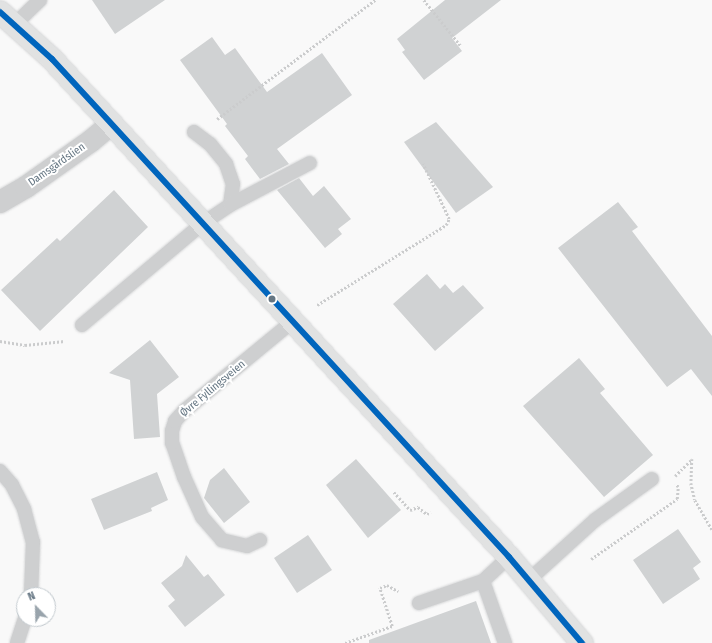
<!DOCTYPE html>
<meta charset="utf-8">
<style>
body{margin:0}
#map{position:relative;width:712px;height:643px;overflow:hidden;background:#f9f9f9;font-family:"Fira Sans Condensed",sans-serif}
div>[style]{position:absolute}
.building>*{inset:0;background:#d0d2d3}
.path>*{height:2.5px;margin-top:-1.25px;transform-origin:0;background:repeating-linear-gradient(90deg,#cbcccd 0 2px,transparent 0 4px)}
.roads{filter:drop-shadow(0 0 1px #d5d6d7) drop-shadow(0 0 1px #d5d6d7)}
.service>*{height:14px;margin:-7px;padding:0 7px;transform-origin:7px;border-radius:7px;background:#cecfd0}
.minor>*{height:22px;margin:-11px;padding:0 11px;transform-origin:11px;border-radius:11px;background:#cecfd0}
.secondary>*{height:22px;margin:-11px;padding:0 11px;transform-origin:11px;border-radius:11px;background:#e1e2e2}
.bus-1>*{height:6px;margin:-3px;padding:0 3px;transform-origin:3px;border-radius:3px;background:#0065bd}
.dots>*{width:11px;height:11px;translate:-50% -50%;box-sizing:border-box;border:2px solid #fff;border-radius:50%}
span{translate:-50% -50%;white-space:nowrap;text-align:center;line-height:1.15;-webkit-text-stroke:4px #fff;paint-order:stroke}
.street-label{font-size:11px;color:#657683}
.north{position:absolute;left:16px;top:587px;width:40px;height:40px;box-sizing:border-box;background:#fff;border:1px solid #c1c8cd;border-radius:50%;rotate:337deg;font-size:11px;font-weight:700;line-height:16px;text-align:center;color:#657683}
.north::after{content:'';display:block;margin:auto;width:14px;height:18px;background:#99a4ac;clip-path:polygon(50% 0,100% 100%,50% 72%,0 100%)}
</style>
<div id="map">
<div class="building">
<div style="clip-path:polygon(92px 0,165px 0,115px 34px)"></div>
<div style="clip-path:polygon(445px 0,501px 0,452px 38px,462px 51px,424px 80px,402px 52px,405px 50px,397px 39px)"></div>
<div style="clip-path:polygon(212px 37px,225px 55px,235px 48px,267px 92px,322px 53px,352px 95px,277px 149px,289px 164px,260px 179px,245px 159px,248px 156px,225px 126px,227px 124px,180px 60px)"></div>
<div style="clip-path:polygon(436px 122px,493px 187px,456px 213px,404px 142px)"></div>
<div style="clip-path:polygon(299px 178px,313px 196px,324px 186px,351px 219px,338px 229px,342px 234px,325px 248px,277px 190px)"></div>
<div style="clip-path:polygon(114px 190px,148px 227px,40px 331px,1px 290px,57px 238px,60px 241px)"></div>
<div style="clip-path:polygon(618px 202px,638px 227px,632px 231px,712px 336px,712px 396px,691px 369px,667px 387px,558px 248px)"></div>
<div style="clip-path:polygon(427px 274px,440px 289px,445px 284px,453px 293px,463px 285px,484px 308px,435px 351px,393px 304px)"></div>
<div style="clip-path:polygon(150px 340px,179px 377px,157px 394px,160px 437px,134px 439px,130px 380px,109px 373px)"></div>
<div style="clip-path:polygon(579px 358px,605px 389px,600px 393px,653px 455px,604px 497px,523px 406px)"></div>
<div style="clip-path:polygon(356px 459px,401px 510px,368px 538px,326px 485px)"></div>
<div style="clip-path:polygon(224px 468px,250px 502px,224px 523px,204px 498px,210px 480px)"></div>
<div style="clip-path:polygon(157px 472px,168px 500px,151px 508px,152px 511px,104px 530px,91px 499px)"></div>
<div style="clip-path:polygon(678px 529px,701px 562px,693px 568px,700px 579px,663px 604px,633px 560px)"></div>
<div style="clip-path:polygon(308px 535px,332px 570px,297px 593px,274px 558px)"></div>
<div style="clip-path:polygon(186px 555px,204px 577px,208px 574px,225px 595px,185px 627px,168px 606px,175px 600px,161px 583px,182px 566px)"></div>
<div style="clip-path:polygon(476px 601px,491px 643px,369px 643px,369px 640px)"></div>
</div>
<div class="path">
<div style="left:424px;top:0;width:59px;rotate:51.2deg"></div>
<div style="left:217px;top:119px;width:198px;rotate:-37deg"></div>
<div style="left:317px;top:305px;width:152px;rotate:-31.8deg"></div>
<div style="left:446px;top:225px;width:7px;rotate:-63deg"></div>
<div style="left:449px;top:219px;width:61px;rotate:-115.3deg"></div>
<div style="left:0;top:341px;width:25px;rotate:9deg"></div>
<div style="left:25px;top:345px;width:40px;rotate:-5.7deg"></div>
<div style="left:692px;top:459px;width:24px;rotate:92deg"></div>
<div style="left:691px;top:483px;width:17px;rotate:77deg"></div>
<div style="left:695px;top:500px;width:34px;rotate:60deg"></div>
<div style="left:675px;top:476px;width:24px;rotate:-45deg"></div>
<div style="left:394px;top:492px;width:24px;rotate:48deg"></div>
<div style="left:410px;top:510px;width:9px;rotate:-21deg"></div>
<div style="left:418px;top:507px;width:11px;rotate:38deg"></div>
<div style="left:427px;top:514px;width:4px;rotate:-27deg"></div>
<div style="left:591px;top:559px;width:105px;rotate:-34.9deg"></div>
<div style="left:677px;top:499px;width:12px;rotate:-85deg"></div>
<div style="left:678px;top:487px;width:4px;rotate:-124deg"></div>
<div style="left:345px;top:643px;width:50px;rotate:-19.9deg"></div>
<div style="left:392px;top:626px;width:40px;rotate:-108deg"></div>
<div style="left:380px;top:588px;width:8px;rotate:-23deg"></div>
<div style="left:387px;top:585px;width:13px;rotate:29deg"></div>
</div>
<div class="roads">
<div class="service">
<div style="left:14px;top:25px;width:36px;rotate:-44deg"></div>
<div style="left:194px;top:132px;width:20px;rotate:37deg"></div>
<div style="left:210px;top:144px;width:26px;rotate:51deg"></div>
<div style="left:226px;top:164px;width:21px;rotate:71deg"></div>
<div style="left:233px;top:184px;width:21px;rotate:98deg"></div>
<div style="left:82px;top:325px;width:157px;rotate:-40.1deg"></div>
<div style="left:202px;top:224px;width:34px;rotate:-34deg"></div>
<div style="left:230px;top:205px;width:90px;rotate:-27.7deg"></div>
<div style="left:0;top:471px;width:18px;rotate:49deg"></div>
<div style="left:12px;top:485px;width:27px;rotate:63deg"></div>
<div style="left:24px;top:509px;width:34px;rotate:75deg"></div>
<div style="left:33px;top:542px;width:53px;rotate:92.2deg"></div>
<div style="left:260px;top:540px;width:14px;rotate:155deg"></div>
<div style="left:247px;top:546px;width:26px;rotate:-167deg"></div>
<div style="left:222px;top:540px;width:30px;rotate:-131deg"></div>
<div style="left:202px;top:517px;width:44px;rotate:-114.2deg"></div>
<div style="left:184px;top:477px;width:36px;rotate:-109deg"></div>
<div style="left:172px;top:443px;width:12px;rotate:-90deg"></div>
<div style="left:172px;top:431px;width:10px;rotate:-73deg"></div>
<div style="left:175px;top:421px;width:13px;rotate:-48deg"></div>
<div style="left:184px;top:411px;width:140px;rotate:-39.5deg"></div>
<div style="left:530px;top:579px;width:88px;rotate:-42.2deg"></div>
<div style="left:595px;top:520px;width:70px;rotate:-35.7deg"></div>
<div style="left:483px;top:581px;width:35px;rotate:-43deg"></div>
<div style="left:419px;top:603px;width:68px;rotate:-19deg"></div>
<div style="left:483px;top:581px;width:66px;rotate:70.5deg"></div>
<div style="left:17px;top:643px;width:25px;rotate:-72deg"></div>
</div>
<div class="minor">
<div style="left:0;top:202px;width:30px;rotate:-30deg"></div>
<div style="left:26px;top:187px;width:80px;rotate:-35.3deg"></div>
<div style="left:91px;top:141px;width:26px;rotate:-40deg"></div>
</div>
<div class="secondary">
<div style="left:0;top:12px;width:70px;rotate:42.1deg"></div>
<div style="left:52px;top:59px;width:676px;rotate:47.46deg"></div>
<div style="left:509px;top:557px;width:113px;rotate:49.7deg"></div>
</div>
</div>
<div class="bus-1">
<div style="left:0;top:12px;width:70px;rotate:42.1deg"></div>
<div style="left:52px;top:59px;width:676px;rotate:47.46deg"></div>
<div style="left:509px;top:557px;width:113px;rotate:49.7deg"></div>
</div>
<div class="dots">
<div style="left:272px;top:299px;background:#657683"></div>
</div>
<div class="street-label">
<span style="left:57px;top:165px;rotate:-35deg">Damsgårdslien</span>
<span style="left:213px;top:389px;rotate:-40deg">Øvre Fyllingsveien</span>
</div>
<div class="north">N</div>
</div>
